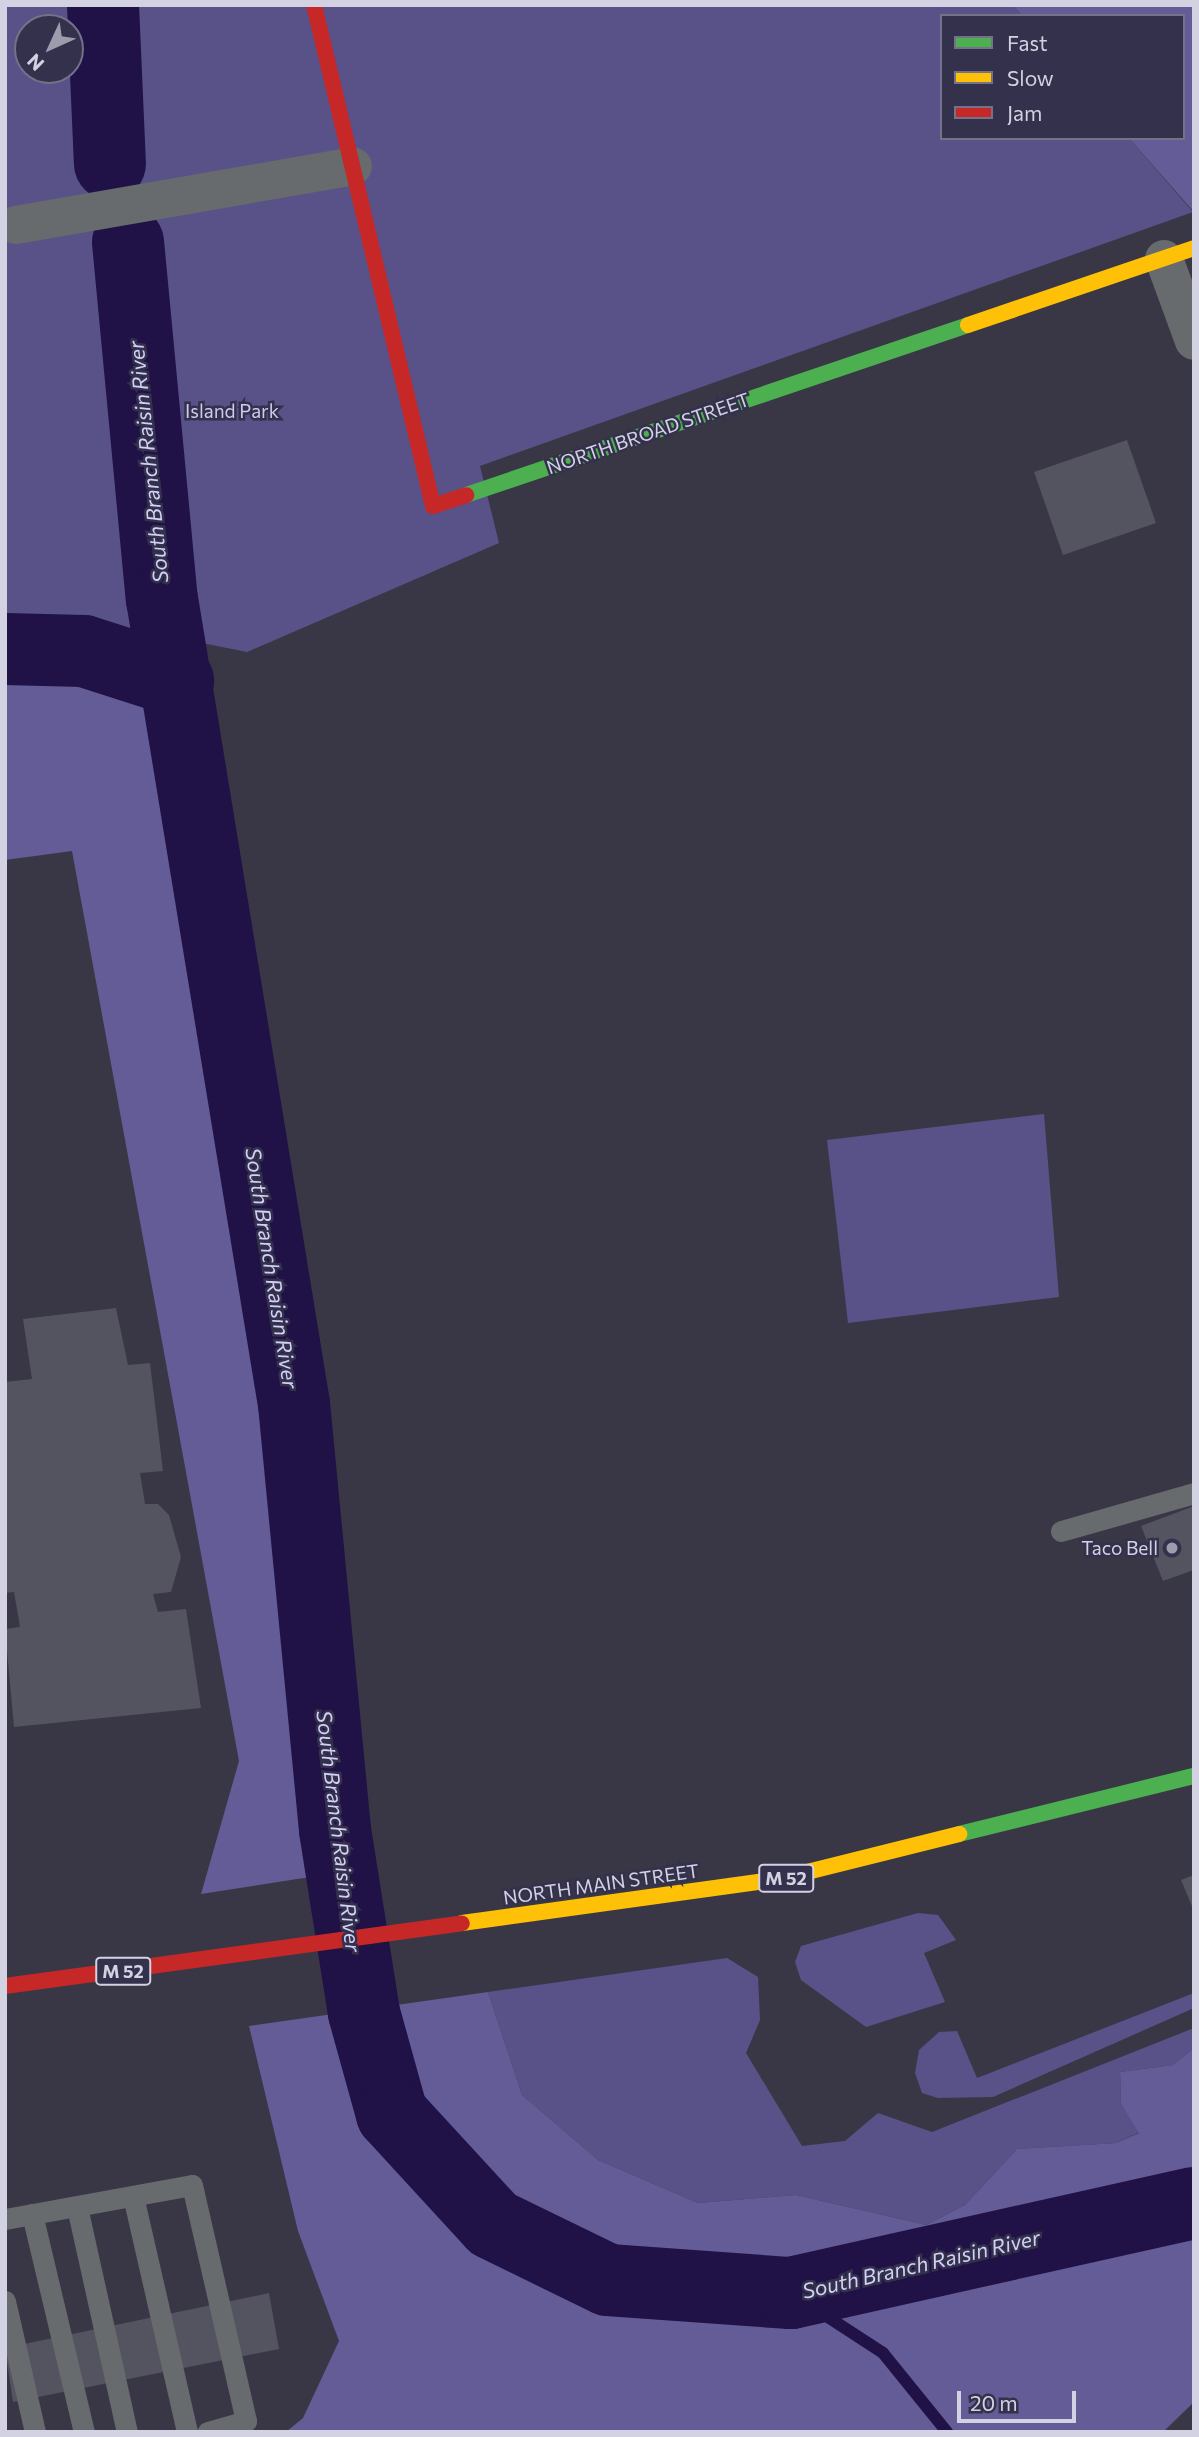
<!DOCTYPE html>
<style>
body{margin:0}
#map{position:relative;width:1199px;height:2437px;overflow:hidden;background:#393746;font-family:Commissioner,sans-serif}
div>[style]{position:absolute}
.green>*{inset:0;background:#585289}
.forest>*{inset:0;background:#635c96}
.stream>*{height:12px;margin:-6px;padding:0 6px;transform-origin:6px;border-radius:6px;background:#201147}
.river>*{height:72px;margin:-36px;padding:0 36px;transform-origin:36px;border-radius:36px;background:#201147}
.building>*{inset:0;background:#545360}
.lane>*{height:21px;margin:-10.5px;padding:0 10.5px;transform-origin:10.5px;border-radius:10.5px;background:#676b6d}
.street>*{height:38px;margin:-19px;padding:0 19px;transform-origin:19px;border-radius:19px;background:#676b6d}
.fast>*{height:16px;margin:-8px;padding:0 8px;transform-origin:8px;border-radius:8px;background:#4caf50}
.slow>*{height:16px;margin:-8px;padding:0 8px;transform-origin:8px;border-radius:8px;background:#ffc107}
.jam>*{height:16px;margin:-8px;padding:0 8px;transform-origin:8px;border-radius:8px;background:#c62828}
.dots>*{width:19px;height:19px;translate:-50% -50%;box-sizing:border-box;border:4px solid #34314c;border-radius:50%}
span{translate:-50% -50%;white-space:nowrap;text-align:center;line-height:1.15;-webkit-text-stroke:5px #34314c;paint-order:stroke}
.shield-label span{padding:2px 5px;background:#34314c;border:2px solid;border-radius:5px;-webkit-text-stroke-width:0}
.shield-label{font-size:18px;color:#d3d2e3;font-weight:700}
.park-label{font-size:19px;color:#cccaf0}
.street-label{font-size:19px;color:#d3d2e3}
.poi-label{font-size:19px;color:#d3d2e3}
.right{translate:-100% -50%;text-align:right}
.water-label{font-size:21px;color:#d2d0f6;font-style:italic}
.frame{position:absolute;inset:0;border:7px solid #d3d2e3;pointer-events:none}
.legend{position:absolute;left:940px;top:14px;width:245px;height:126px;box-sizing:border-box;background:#34314c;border:2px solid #747188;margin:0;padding:9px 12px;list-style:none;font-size:21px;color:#d3d2e3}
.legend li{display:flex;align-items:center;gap:14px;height:35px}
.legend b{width:35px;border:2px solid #747188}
.north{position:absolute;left:14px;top:14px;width:70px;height:70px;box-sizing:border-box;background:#34314c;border:2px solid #747188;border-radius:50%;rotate:225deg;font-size:19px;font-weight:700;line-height:28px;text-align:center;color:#d3d2e3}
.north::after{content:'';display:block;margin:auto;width:24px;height:32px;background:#9d9cac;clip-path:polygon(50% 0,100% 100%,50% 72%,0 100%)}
.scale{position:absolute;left:957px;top:2391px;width:119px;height:32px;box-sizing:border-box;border:4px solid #d3d2e3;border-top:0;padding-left:9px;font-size:21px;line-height:24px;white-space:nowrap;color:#d3d2e3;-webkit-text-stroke:5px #34314c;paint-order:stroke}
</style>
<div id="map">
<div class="green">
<div style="clip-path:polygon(evenodd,5px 5px,1013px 5px,1022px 16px,942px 16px,942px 138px,1129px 138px,1193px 212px,480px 466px,499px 543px,247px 652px,82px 619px,5px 616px,5px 5px,28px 28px,70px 28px,70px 70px,28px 70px,28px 28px)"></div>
<div style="clip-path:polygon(1044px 1114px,1059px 1297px,848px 1323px,827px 1140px)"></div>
<div style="clip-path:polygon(918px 1913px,938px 1915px,956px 1940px,924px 1953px,945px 2002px,866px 2027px,801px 1980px,795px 1962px,801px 1946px)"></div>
<div style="clip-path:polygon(727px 1958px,758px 1977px,760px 2020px,746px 2053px,802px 2146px,845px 2141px,878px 2113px,932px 2132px,1194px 2028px,1194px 2048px,1173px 2065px,1120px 2072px,1121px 2104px,1140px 2132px,1116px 2143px,1017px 2149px,965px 2205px,926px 2225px,796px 2195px,698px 2203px,598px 2160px,522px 2095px,488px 1992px)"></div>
<div style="clip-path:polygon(1194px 1993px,1194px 2008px,993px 2097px,938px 2098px,922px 2093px,915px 2073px,919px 2050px,939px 2032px,957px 2031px,977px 2078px)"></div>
</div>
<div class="forest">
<div style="clip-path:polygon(1013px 5px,1194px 5px,1194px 212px,1129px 138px,1183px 138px,1183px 16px,1022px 16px)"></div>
<div style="clip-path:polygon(5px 649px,84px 651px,178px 681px,294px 1404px,342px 1872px,201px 1894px,239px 1761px,72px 851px,5px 860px)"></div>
<div style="clip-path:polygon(488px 1992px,522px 2095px,598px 2160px,698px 2203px,796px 2195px,926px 2225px,965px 2205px,1017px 2149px,1116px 2143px,1139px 2133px,1121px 2104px,1120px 2072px,1173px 2065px,1194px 2048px,1194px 2402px,1163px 2432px,286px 2432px,303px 2418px,339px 2341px,298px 2231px,249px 2026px)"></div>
</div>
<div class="stream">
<div style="left:791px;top:2293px;width:110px;rotate:33.1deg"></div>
<div style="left:883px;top:2353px;width:102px;rotate:51deg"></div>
</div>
<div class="river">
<div style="left:103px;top:5px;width:159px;rotate:87.5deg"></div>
<div style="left:128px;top:242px;width:359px;rotate:84.6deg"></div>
<div style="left:162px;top:599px;width:816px;rotate:80.69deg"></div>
<div style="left:294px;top:1404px;width:428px;rotate:84.5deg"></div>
<div style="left:335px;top:1830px;width:185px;rotate:81deg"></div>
<div style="left:364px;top:2013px;width:105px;rotate:74.5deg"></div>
<div style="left:392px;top:2114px;width:149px;rotate:47.4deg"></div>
<div style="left:493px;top:2224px;width:128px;rotate:26deg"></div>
<div style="left:608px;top:2280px;width:183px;rotate:4.1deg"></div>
<div style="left:791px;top:2293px;width:413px;rotate:-12.6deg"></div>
<div style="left:5px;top:649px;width:79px;rotate:1.5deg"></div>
<div style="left:84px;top:651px;width:99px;rotate:17.7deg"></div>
</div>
<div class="building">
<div style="clip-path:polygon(1127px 440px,1156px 523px,1063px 555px,1034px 472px)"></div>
<div style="clip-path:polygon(116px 1308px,128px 1365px,150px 1363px,163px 1471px,140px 1473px,145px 1504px,158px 1504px,169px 1515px,181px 1557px,171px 1592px,153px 1594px,158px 1612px,186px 1609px,201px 1708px,14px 1727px,5px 1629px,20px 1627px,14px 1592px,5px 1593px,5px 1382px,32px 1379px,23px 1319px)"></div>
<div style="clip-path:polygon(1194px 1506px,1194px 1570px,1163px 1581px,1141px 1526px)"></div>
<div style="clip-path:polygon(1194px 1875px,1194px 1911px,1181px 1880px)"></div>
<div style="clip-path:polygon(269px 2293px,279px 2349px,13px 2402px,5px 2348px)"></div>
</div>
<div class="lane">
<div style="left:1061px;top:1531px;width:138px;rotate:-15.9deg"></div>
<div style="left:133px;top:2196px;width:242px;rotate:77.1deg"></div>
<div style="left:77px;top:2207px;width:230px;rotate:77.5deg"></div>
<div style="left:32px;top:2214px;width:224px;rotate:76.6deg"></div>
<div style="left:5px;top:2219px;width:190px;rotate:-10.3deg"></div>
<div style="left:192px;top:2185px;width:242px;rotate:77.1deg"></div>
<div style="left:246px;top:2421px;width:40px;rotate:164deg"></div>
<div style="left:5px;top:2301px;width:134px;rotate:77.1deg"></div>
</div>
<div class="street">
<div style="left:16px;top:225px;width:342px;rotate:-9.9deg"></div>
<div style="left:1164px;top:259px;width:87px;rotate:69.9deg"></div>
</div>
<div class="fast">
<div style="left:466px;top:495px;width:530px;rotate:-18.71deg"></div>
<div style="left:959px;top:1834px;width:242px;rotate:-13.9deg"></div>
</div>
<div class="slow">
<div style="left:968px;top:325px;width:239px;rotate:-18.8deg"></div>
<div style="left:462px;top:1923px;width:320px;rotate:-7.9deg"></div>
<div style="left:779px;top:1879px;width:186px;rotate:-14deg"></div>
</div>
<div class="jam">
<div style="left:314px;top:5px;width:515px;rotate:76.64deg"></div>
<div style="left:433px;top:506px;width:35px;rotate:-18deg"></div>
<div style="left:5px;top:1986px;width:461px;rotate:-7.8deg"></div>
</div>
<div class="dots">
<div style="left:1172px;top:1548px;background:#9d9cac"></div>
</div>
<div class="shield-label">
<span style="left:786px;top:1878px">M 52</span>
<span style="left:123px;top:1971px">M 52</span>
</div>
<div class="park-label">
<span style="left:232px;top:411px">Island Park</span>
</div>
<div class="street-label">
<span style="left:648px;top:433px;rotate:-19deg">NORTH BROAD STREET</span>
<span style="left:601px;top:1884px;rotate:-8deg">NORTH MAIN STREET</span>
</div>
<div class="poi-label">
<span class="right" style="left:1158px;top:1548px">Taco Bell</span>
</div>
<div class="water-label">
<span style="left:148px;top:462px;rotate:-96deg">South Branch Raisin River</span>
<span style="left:272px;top:1268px;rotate:81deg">South Branch Raisin River</span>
<span style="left:339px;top:1831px;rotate:83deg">South Branch Raisin River</span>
<span style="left:921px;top:2264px;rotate:-13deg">South Branch Raisin River</span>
</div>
<div class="frame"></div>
<ul class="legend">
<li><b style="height:9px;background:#4caf50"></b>Fast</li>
<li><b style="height:9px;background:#ffc107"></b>Slow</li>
<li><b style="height:9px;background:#c62828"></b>Jam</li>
</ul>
<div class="north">N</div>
<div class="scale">20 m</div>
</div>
